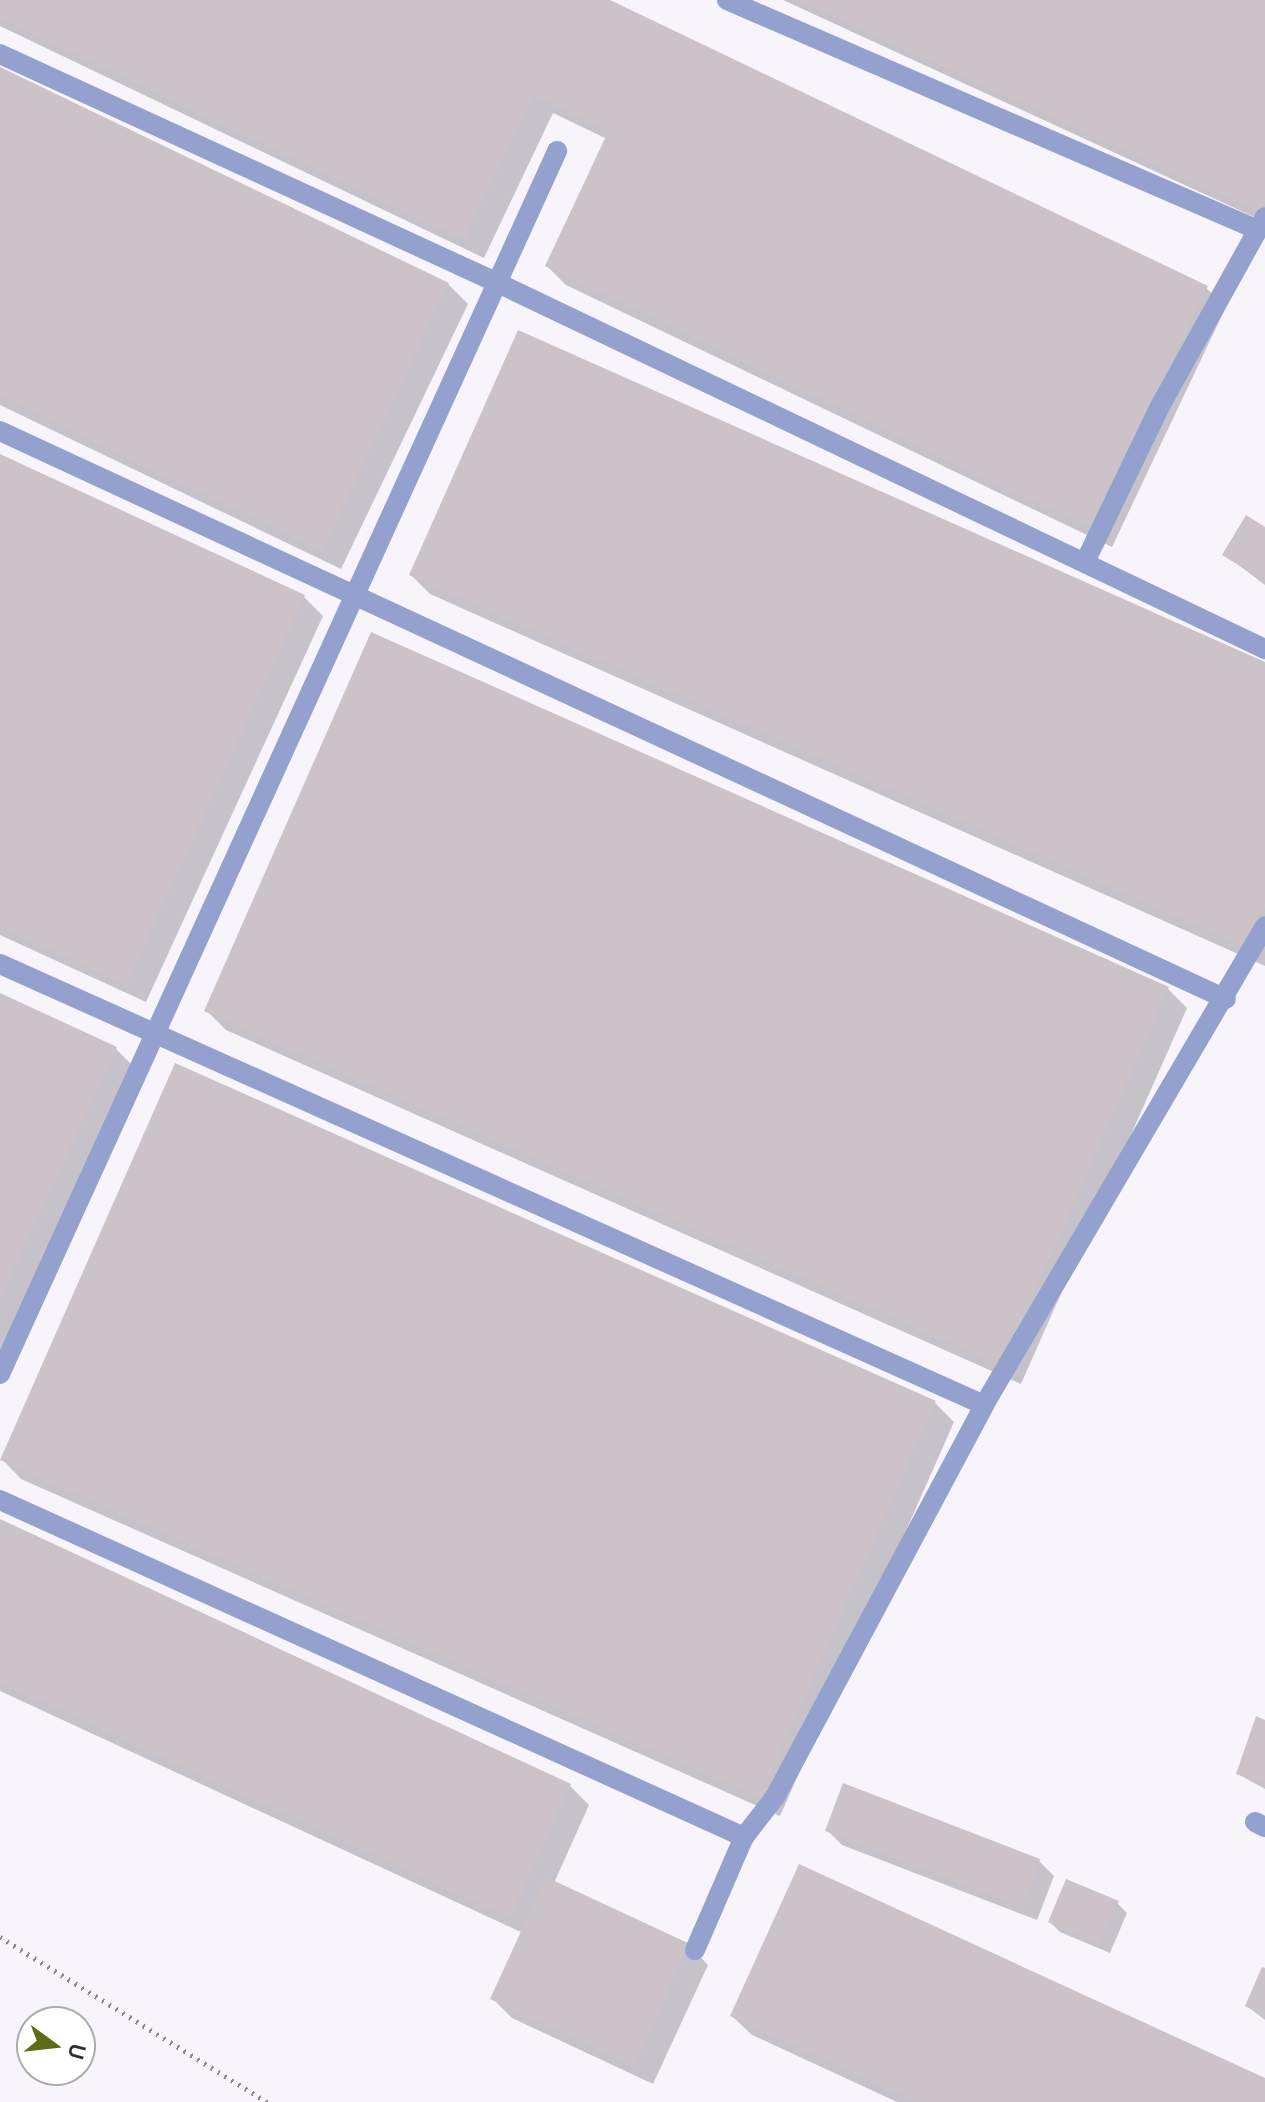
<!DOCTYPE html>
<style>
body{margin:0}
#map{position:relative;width:1265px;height:2102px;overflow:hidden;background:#f7f4fc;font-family:"Space Grotesk",sans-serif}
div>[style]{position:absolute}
.shadow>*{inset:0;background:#0003}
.building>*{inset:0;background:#cbc3c7}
.path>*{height:5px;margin-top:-2.5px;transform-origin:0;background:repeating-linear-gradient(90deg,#8b898e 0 2px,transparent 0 8px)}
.lane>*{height:20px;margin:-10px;padding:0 10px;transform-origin:10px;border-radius:10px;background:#94a1cf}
.street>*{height:20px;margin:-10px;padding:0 10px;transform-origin:10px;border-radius:10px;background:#94a1cf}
span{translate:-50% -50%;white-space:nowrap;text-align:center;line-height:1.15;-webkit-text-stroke:8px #fff;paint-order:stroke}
.north{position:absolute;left:16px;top:2006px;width:80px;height:80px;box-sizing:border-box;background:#fff;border:2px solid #acabad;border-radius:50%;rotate:105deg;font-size:22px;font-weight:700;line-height:32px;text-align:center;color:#2f2e31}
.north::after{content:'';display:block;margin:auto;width:28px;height:36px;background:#5e6c16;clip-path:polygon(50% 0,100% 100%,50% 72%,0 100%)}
</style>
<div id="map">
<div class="shadow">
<div style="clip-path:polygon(0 0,605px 0,1206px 288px,1226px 307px,1112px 547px,566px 285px,547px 266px,607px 139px,553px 113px,484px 258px,0 26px)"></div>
<div style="clip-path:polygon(783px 0,1265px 0,1265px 222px)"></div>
<div style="clip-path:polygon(0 69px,448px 284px,468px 304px,341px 569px,0 405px)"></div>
<div style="clip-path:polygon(0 456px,304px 597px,323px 616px,146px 1002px,0 935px)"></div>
<div style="clip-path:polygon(1265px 529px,1265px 585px,1225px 555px)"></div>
<div style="clip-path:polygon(411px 575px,1265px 664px,1265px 966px,430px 594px)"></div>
<div style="clip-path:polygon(1168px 989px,1187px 1008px,1021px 1384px,226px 1030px,206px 1010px)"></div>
<div style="clip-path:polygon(0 995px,116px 1049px,135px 1068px,0 1360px)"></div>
<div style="clip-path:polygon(935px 1403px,954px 1422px,780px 1816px,21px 1479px,2px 1459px)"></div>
<div style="clip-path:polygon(0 1522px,570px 1786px,589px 1805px,554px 1883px,689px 1945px,708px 1965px,653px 2084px,512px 2018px,493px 1999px,523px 1933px,0 1691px)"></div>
<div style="clip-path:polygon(1265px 1722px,1265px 1789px,1238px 1774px)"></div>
<div style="clip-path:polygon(827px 1830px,1039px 1861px,1054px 1876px,1037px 1920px,842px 1845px)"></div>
<div style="clip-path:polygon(1117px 1903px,1127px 1913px,1110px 1953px,1060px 1932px,1050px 1922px)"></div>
<div style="clip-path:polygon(1265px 1970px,1265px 2020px,1247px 2006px)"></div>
<div style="clip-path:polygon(732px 2016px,1265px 2080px,1265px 2102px,897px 2102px,752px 2035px)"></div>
</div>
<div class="building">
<div style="clip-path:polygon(0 0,610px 0,1208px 286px,1092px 529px,545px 266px,608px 132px,533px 95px,464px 240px,0 18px)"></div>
<div style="clip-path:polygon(797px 0,1265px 0,1265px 206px,1261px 213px)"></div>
<div style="clip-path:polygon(0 67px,449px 283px,322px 551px,0 396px)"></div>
<div style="clip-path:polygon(518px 330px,1265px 662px,1265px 907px,1247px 948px,409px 575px)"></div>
<div style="clip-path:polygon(0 454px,305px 595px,126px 985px,0 926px)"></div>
<div style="clip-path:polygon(1246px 515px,1265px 527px,1265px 581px,1222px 555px)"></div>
<div style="clip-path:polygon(371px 632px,1169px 987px,1002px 1366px,204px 1011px)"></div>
<div style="clip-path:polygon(0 993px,117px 1047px,0 1299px)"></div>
<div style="clip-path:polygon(175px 1063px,936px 1401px,760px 1798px,0 1460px)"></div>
<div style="clip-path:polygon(0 1519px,571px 1784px,510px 1918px,0 1682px)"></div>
<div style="clip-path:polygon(1256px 1716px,1265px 1720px,1265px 1784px,1236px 1774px)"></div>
<div style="clip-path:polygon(843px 1783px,1040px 1859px,1022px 1907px,825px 1831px)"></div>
<div style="clip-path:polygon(799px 1864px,1265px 2078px,1265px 2102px,917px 2102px,730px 2016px)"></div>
<div style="clip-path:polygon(546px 1877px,690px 1944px,634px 2066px,490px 1999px)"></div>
<div style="clip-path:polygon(1066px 1879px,1119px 1901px,1100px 1945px,1048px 1922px)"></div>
<div style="clip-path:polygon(1262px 1967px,1265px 1968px,1265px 2016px,1245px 2006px)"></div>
</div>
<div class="path">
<div style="left:0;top:1937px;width:314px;rotate:31.7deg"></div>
</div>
<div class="lane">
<div style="left:727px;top:0;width:579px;rotate:23.42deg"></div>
<div style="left:0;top:54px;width:550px;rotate:24.7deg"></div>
<div style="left:500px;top:284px;width:848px;rotate:25.51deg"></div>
<div style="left:0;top:431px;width:1351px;rotate:24.86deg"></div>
<div style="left:1085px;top:562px;width:171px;rotate:-64.3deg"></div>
<div style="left:1159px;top:408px;width:218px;rotate:-61deg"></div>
<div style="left:0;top:964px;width:1078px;rotate:24.14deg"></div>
<div style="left:0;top:1374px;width:1344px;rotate:-65.51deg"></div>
<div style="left:0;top:1500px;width:817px;rotate:24.37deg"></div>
<div style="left:744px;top:1837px;width:51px;rotate:-52.2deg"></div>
<div style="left:775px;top:1797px;width:444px;rotate:-61.9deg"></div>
<div style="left:984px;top:1405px;width:555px;rotate:-59.6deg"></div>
<div style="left:695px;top:1950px;width:123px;rotate:-66.6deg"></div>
</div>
<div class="street">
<div style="left:1255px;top:1822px;width:11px;rotate:27deg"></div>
</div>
<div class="north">U</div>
</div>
